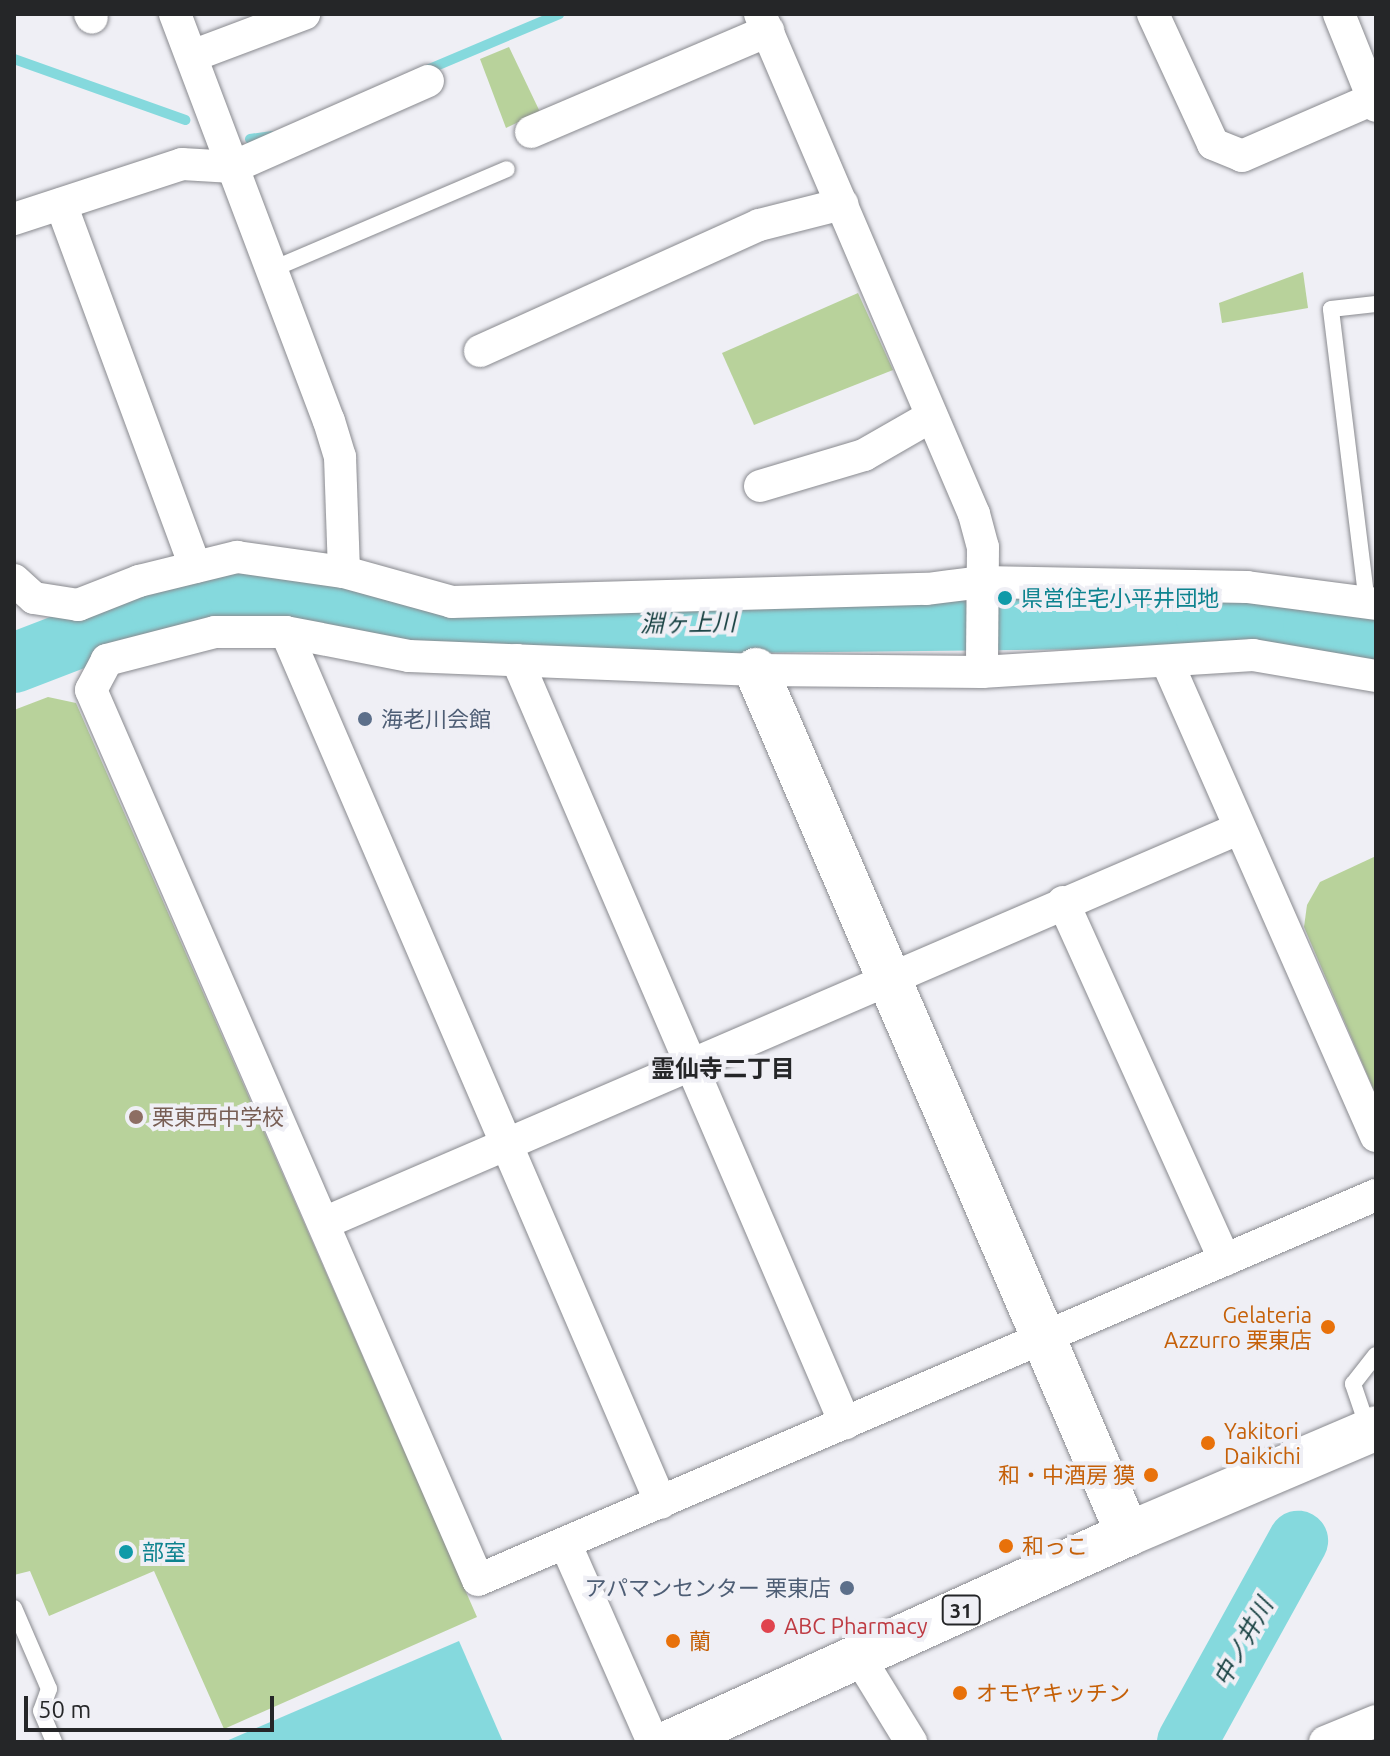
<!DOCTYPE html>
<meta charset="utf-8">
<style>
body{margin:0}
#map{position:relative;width:1390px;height:1756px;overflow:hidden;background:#efeff5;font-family:Ubuntu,"Noto Sans JP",sans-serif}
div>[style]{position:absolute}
.green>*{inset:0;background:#b8d29b}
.water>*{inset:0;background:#85d9dd}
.stream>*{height:10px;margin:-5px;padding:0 5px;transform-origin:5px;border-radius:5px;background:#85d9dd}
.river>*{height:60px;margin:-30px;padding:0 30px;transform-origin:30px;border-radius:30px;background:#85d9dd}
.roads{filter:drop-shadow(0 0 2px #898a8f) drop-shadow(0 0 2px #898a8f)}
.lane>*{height:16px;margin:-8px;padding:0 8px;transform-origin:8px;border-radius:8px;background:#fff}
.street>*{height:32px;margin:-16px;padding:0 16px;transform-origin:16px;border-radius:16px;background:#fff}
.secondary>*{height:44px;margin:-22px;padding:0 22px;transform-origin:22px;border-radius:22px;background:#fff}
.primary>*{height:44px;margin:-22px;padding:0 22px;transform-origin:22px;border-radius:22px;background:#fff}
.dots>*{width:22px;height:22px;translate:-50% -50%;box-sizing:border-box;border:4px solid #efeff5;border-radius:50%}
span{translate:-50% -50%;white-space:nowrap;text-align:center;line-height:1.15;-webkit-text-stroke:8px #efeff5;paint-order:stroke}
.shield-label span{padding:2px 6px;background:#efeff5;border:2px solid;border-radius:6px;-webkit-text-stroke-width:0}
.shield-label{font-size:20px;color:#252628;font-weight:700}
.culture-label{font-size:22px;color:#0d838f}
.left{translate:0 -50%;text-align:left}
.service-label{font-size:22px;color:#4e5e75}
.right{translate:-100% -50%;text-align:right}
.education-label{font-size:22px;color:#785e54}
.food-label{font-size:22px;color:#c56008}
.health-label{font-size:22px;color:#be3a42}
.water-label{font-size:24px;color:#1a4344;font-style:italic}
.neighbourhood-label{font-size:24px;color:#252628;font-weight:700}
.frame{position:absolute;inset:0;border:16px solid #252628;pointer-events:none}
.scale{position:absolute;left:24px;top:1696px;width:250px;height:36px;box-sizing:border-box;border:4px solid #252628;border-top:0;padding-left:10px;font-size:24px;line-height:28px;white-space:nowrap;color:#252628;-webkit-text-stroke:6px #efeff5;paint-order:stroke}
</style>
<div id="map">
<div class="green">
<div style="clip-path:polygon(509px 47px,540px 112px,506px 128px,480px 59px)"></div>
<div style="clip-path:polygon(1303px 272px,1308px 308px,1222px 323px,1219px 303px)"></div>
<div style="clip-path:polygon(858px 293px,893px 370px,754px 425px,722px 353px)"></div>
<div style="clip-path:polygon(48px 697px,76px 703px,477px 1617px,224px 1729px,154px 1571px,49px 1616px,30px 1571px,14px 1575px,14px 710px)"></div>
<div style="clip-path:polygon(1376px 856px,1376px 1095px,1304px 927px,1307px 905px,1320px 882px)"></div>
</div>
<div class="water">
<div style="clip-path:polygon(459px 1641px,503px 1742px,224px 1742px)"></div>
</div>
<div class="stream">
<div style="left:14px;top:59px;width:182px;rotate:19.6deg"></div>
<div style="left:422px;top:72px;width:149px;rotate:-22.9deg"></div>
<div style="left:250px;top:139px;width:21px;rotate:-8deg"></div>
</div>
<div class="river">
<div style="left:14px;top:663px;width:156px;rotate:-21deg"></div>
<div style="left:160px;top:607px;width:76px;rotate:-13.7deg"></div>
<div style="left:234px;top:589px;width:219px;rotate:9.7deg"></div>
<div style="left:450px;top:626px;width:756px;rotate:-0.61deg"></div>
<div style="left:1206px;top:618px;width:107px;rotate:3.2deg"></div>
<div style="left:1313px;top:624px;width:64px;rotate:9.9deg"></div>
<div style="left:1187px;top:1742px;width:230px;rotate:-61.1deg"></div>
</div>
<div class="roads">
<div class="lane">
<div style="left:273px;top:269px;width:254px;rotate:-23.1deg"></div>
<div style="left:1367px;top:603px;width:296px;rotate:-97deg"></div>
<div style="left:1331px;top:309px;width:45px;rotate:-6.3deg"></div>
<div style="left:1369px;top:1431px;width:50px;rotate:-108.8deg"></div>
<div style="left:1353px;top:1384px;width:37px;rotate:-52deg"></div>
<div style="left:14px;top:1608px;width:88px;rotate:66.6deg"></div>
<div style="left:49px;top:1689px;width:23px;rotate:110deg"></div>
<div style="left:41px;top:1711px;width:34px;rotate:67deg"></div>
</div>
<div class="street">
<div style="left:90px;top:14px;width:4px;rotate:63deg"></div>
<div style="left:175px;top:14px;width:435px;rotate:69.3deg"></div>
<div style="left:329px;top:421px;width:38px;rotate:73deg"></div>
<div style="left:340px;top:457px;width:115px;rotate:88deg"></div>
<div style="left:760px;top:14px;width:544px;rotate:66.83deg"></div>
<div style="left:974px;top:514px;width:34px;rotate:75deg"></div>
<div style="left:983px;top:547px;width:125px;rotate:90.5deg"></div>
<div style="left:1153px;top:14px;width:143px;rotate:65.2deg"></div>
<div style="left:1213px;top:144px;width:31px;rotate:22deg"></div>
<div style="left:1242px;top:156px;width:143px;rotate:-23.5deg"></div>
<div style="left:1339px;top:14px;width:99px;rotate:68.1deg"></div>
<div style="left:192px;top:56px;width:120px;rotate:-20.6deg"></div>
<div style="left:531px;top:132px;width:258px;rotate:-23.1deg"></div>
<div style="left:61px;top:204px;width:387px;rotate:69.7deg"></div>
<div style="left:14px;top:219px;width:177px;rotate:-18.1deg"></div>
<div style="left:182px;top:164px;width:51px;rotate:3.4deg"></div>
<div style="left:233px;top:167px;width:213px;rotate:-23.8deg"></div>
<div style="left:480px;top:351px;width:306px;rotate:-24.3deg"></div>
<div style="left:759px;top:225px;width:86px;rotate:-14.2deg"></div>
<div style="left:760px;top:486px;width:109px;rotate:-16.6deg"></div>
<div style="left:864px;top:455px;width:78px;rotate:-29.8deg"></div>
<div style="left:14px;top:580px;width:27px;rotate:42deg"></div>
<div style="left:34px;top:598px;width:45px;rotate:9deg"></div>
<div style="left:78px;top:605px;width:66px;rotate:-21.5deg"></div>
<div style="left:139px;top:581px;width:101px;rotate:-13.8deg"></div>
<div style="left:237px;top:557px;width:108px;rotate:8deg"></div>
<div style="left:344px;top:572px;width:112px;rotate:15.5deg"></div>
<div style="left:452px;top:602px;width:475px;rotate:-1.6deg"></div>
<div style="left:927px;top:589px;width:55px;rotate:-7.3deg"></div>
<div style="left:982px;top:582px;width:265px;rotate:1.1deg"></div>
<div style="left:1247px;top:587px;width:130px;rotate:7.5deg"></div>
<div style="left:286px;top:632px;width:948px;rotate:66.71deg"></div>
<div style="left:517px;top:660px;width:831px;rotate:66.74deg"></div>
<div style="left:1168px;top:664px;width:516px;rotate:66.22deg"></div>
<div style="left:1376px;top:676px;width:125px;rotate:-170.3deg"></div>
<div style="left:1253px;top:655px;width:272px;rotate:176.4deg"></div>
<div style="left:982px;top:672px;width:226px;rotate:-179.5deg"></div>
<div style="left:756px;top:670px;width:347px;rotate:-177.7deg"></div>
<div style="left:409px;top:656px;width:125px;rotate:-169deg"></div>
<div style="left:286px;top:632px;width:71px;rotate:180deg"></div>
<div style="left:215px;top:632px;width:112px;rotate:165.5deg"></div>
<div style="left:107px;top:660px;width:34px;rotate:118deg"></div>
<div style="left:91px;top:690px;width:970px;rotate:66.5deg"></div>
<div style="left:478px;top:1580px;width:977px;rotate:-23.21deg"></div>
<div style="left:1063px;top:902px;width:393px;rotate:65.7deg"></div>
<div style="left:324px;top:1223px;width:995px;rotate:-23.32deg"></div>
<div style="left:566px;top:1545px;width:215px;rotate:66.2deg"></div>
<div style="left:859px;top:1657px;width:100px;rotate:58.5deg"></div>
<div style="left:1325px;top:1742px;width:55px;rotate:-22.4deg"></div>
</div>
<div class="secondary">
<div style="left:756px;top:670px;width:941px;rotate:66.71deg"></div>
</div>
<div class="primary">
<div style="left:670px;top:1742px;width:503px;rotate:-24.43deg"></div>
<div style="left:1128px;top:1534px;width:270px;rotate:-23.1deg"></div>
</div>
</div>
<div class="dots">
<div style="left:1005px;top:598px;background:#0f9aa8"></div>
<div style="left:365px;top:719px;background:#5c6f8a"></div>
<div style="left:136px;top:1117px;background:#8d6e63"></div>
<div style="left:1328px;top:1327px;background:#e8710a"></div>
<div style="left:1208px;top:1443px;background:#e8710a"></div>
<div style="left:1151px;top:1475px;background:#e8710a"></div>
<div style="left:1006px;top:1546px;background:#e8710a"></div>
<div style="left:126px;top:1552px;background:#0f9aa8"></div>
<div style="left:847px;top:1588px;background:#5c6f8a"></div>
<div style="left:768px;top:1626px;background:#e0444e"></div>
<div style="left:673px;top:1641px;background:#e8710a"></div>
<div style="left:960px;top:1693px;background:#e8710a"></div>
</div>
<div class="shield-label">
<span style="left:961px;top:1610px">31</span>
</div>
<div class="culture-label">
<span class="left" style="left:1021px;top:598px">県営住宅小平井団地</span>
<span class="left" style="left:142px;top:1552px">部室</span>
</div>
<div class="service-label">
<span class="left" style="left:381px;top:719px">海老川会館</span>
<span class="right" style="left:831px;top:1588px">アパマンセンター 栗東店</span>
</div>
<div class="education-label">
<span class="left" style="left:152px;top:1117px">栗東西中学校</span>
</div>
<div class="food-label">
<span class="right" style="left:1312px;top:1327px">Gelateria<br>Azzurro 栗東店</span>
<span class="left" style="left:1224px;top:1443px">Yakitori<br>Daikichi</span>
<span class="right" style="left:1135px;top:1475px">和・中酒房 獏</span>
<span class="left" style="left:1022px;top:1546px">和っこ</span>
<span class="left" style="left:689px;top:1641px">蘭</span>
<span class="left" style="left:976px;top:1693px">オモヤキッチン</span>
</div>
<div class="health-label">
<span class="left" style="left:784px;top:1626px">ABC Pharmacy</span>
</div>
<div class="water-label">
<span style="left:688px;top:623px;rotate:-1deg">淵ヶ上川</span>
<span style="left:1243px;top:1642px;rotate:-61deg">中ノ井川</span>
</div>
<div class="neighbourhood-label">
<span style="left:723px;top:1069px">霊仙寺二丁目</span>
</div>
<div class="frame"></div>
<div class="scale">50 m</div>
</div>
